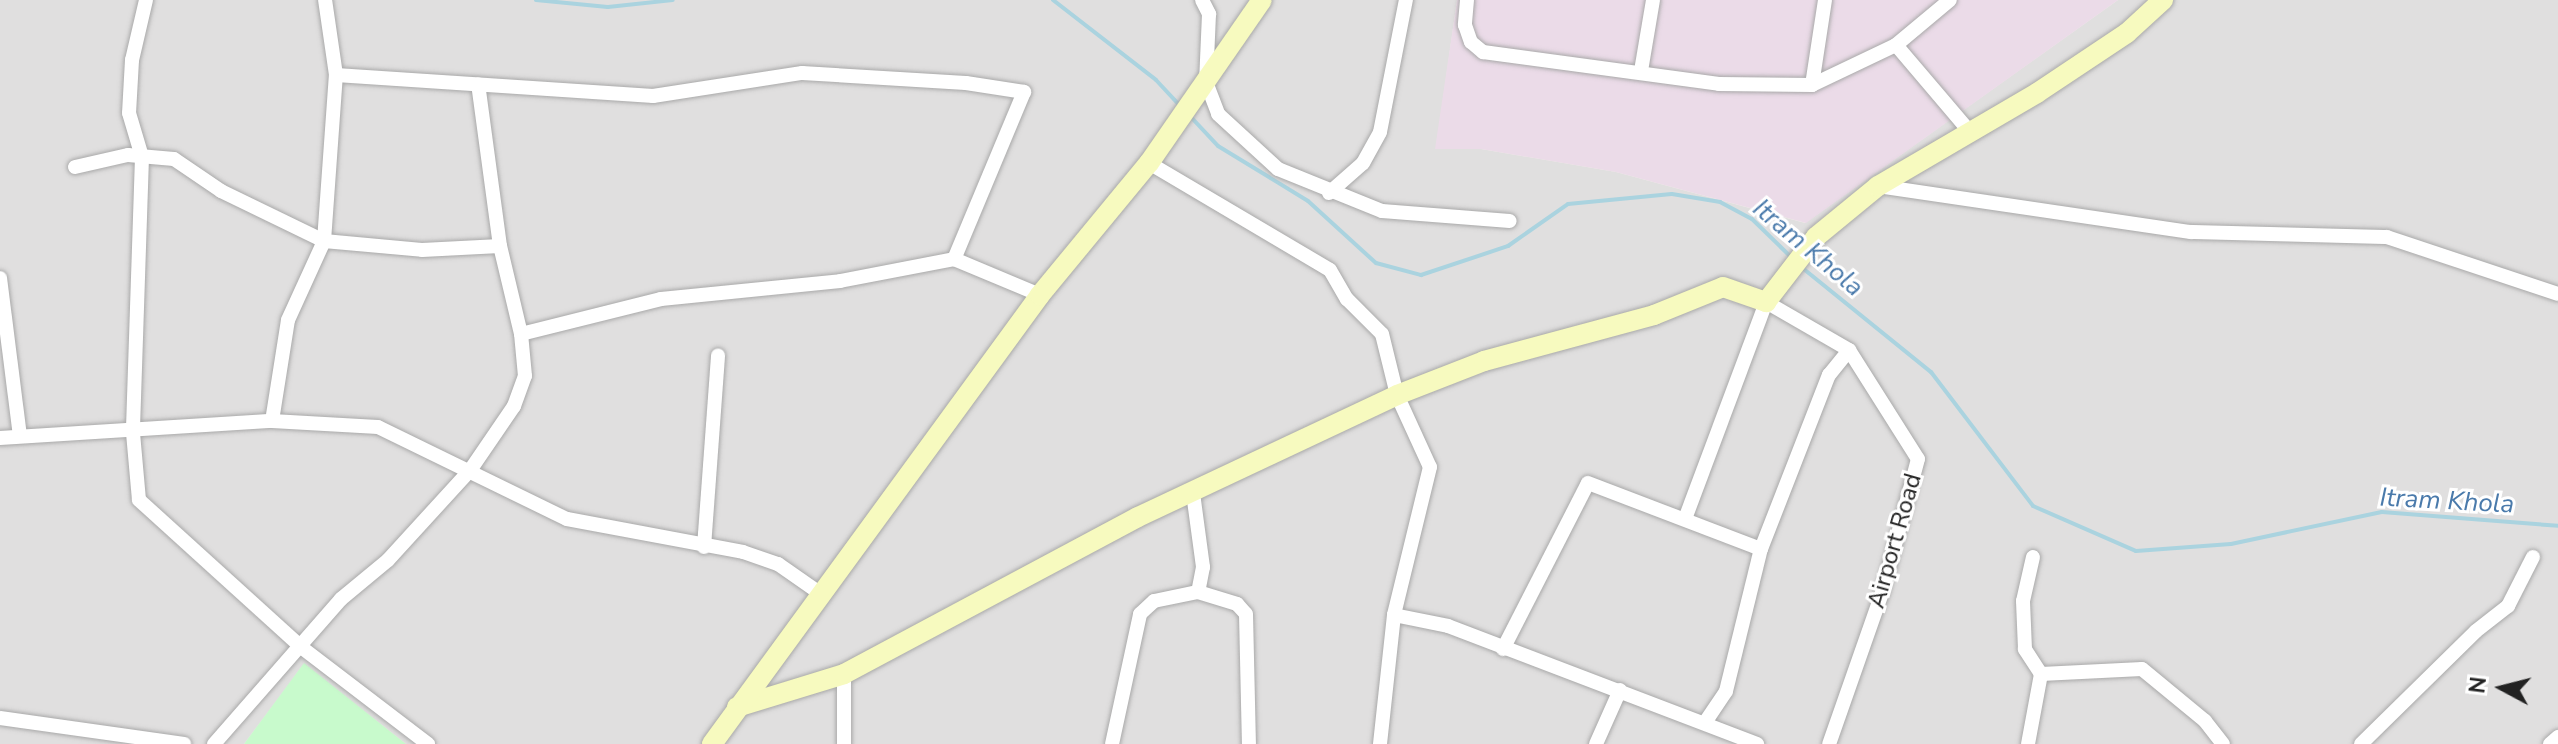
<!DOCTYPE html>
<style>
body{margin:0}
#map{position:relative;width:2558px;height:744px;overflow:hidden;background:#f2efe9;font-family:"Nunito Sans",sans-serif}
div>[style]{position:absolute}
.residential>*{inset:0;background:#e0dfdf}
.industrial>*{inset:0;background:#ebdbe8}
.park>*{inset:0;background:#c8facc}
.stream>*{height:4px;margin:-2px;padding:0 2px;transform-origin:2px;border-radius:2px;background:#aad3df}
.roads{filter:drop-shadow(0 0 2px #a9a9a9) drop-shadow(0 0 2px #a9a9a9)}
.street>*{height:14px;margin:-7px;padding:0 7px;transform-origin:7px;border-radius:7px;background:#fff}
.secondary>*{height:20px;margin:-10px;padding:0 10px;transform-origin:10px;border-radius:10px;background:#f7fabf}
span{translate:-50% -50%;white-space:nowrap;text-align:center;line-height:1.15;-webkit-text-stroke:6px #fff;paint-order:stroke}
.street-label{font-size:24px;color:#222}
.water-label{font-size:26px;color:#4a7aab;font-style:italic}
.north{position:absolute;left:2462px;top:648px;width:80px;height:80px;-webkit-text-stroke:6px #fff;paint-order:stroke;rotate:277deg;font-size:22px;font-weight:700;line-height:32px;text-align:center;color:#222}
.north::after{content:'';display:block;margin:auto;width:28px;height:36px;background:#222;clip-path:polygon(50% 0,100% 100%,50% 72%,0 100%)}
</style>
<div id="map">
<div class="residential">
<div style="clip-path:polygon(0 0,1457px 0,1436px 149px,1481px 149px,1616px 172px,1805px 223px,2118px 0,2558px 0,2558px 744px,406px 744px,304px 664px,244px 744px,0 744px)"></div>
</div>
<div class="industrial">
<div style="clip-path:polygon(1457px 0,2118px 0,1806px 223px,1616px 172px,1481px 149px,1435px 149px)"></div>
</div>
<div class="park">
<div style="clip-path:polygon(304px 663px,406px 744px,244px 744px)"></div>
</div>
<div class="stream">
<div style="left:536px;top:0;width:72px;rotate:5.6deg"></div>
<div style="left:608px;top:7px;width:65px;rotate:-6.1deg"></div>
<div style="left:1053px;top:0;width:130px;rotate:37.8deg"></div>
<div style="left:1156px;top:80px;width:35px;rotate:47deg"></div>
<div style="left:1189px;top:115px;width:42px;rotate:46.9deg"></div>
<div style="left:1218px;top:146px;width:105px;rotate:31.4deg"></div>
<div style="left:1308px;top:201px;width:92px;rotate:42.4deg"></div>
<div style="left:1376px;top:263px;width:47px;rotate:14.9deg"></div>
<div style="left:1421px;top:275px;width:92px;rotate:-18.4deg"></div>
<div style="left:1508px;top:246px;width:73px;rotate:-35deg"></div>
<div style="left:1568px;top:204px;width:104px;rotate:-5.5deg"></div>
<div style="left:1672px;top:194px;width:49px;rotate:9.5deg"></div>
<div style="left:1720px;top:202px;width:36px;rotate:28deg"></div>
<div style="left:1752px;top:219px;width:54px;rotate:44.3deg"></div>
<div style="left:1800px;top:266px;width:169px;rotate:39deg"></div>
<div style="left:1931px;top:372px;width:168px;rotate:52.7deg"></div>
<div style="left:2033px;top:506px;width:112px;rotate:23.6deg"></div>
<div style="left:2136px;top:551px;width:95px;rotate:-4.2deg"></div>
<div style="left:2231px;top:544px;width:154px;rotate:-12deg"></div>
<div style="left:2382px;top:512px;width:177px;rotate:4.5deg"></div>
</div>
<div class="roads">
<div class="street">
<div style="left:146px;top:0;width:62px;rotate:103.1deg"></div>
<div style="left:132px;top:60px;width:53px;rotate:93.2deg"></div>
<div style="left:129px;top:113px;width:46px;rotate:73.5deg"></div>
<div style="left:142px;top:157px;width:276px;rotate:91.9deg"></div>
<div style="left:133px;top:433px;width:67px;rotate:84.9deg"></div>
<div style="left:139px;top:500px;width:219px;rotate:42.2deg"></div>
<div style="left:301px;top:647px;width:160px;rotate:37.4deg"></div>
<div style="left:1202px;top:0;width:16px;rotate:63deg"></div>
<div style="left:1209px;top:14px;width:68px;rotate:92.5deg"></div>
<div style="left:1206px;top:82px;width:34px;rotate:69deg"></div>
<div style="left:1218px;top:114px;width:81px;rotate:42.5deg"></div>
<div style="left:1278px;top:169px;width:112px;rotate:22deg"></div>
<div style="left:1382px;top:211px;width:128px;rotate:4.5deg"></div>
<div style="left:1467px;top:0;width:25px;rotate:95deg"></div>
<div style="left:1465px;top:25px;width:18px;rotate:71deg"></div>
<div style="left:1471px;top:42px;width:16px;rotate:40deg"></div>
<div style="left:1483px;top:52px;width:238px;rotate:7.7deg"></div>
<div style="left:1719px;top:84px;width:93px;rotate:0.6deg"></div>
<div style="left:1812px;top:85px;width:93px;rotate:-25.5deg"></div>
<div style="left:1896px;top:45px;width:116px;rotate:49.6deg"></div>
<div style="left:1896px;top:45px;width:70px;rotate:-39.8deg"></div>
<div style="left:1641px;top:71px;width:72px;rotate:-80.4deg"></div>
<div style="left:336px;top:75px;width:318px;rotate:3.8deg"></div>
<div style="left:653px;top:96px;width:151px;rotate:-8.8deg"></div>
<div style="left:802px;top:73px;width:164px;rotate:3.5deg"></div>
<div style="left:966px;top:83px;width:59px;rotate:8.8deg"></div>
<div style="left:1024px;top:92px;width:181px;rotate:112.7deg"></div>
<div style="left:1812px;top:85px;width:86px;rotate:-81.3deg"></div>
<div style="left:1149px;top:163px;width:210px;rotate:30.6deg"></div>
<div style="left:1330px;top:270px;width:34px;rotate:60deg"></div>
<div style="left:1347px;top:299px;width:49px;rotate:45deg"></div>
<div style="left:1382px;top:334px;width:63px;rotate:76.2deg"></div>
<div style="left:1397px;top:395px;width:79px;rotate:65.4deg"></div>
<div style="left:1430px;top:467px;width:152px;rotate:103.7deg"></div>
<div style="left:1394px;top:615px;width:130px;rotate:96.2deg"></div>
<div style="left:75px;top:167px;width:54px;rotate:-12.8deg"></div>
<div style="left:128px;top:155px;width:46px;rotate:5deg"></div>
<div style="left:174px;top:159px;width:57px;rotate:34.2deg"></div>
<div style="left:221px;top:191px;width:114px;rotate:25.9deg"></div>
<div style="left:324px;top:241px;width:98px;rotate:5.2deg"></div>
<div style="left:422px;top:250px;width:78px;rotate:-2.9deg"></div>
<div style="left:1878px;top:186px;width:316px;rotate:8.4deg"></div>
<div style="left:2191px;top:232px;width:196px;rotate:1.5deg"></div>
<div style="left:2387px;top:237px;width:180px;rotate:18.4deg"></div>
<div style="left:1329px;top:193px;width:45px;rotate:-41.4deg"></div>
<div style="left:1363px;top:163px;width:35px;rotate:-61deg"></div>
<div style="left:1380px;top:132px;width:135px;rotate:-78.9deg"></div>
<div style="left:0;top:278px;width:159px;rotate:82.8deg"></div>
<div style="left:521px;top:334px;width:144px;rotate:-14deg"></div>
<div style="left:661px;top:299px;width:180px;rotate:-5.7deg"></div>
<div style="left:840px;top:281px;width:116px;rotate:-10.9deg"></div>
<div style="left:954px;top:259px;width:93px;rotate:22.7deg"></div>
<div style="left:272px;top:421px;width:102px;rotate:-81deg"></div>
<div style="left:288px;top:320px;width:87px;rotate:-65.5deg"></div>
<div style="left:324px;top:241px;width:166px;rotate:-85.9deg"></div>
<div style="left:336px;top:75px;width:76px;rotate:-98.3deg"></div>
<div style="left:0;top:438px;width:273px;rotate:-3.6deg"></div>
<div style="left:272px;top:421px;width:106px;rotate:3.2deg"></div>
<div style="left:378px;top:427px;width:210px;rotate:26deg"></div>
<div style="left:567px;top:519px;width:179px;rotate:10.6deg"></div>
<div style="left:743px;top:552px;width:37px;rotate:19deg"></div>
<div style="left:778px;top:564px;width:52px;rotate:34.9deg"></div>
<div style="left:1193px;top:493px;width:75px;rotate:82.3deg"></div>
<div style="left:1203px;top:567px;width:25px;rotate:101deg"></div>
<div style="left:1685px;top:519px;width:232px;rotate:-69.5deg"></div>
<div style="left:1766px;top:302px;width:96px;rotate:30deg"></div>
<div style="left:1849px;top:350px;width:129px;rotate:57.7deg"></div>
<div style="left:1918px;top:459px;width:139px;rotate:105deg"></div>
<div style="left:1882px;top:593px;width:160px;rotate:109.3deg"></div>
<div style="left:704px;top:547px;width:192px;rotate:-85.8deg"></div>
<div style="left:1394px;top:615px;width:55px;rotate:11.5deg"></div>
<div style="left:1448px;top:626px;width:331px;rotate:20.9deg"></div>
<div style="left:1503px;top:649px;width:186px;rotate:-62.9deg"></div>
<div style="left:1588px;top:483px;width:185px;rotate:20.9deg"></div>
<div style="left:2041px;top:674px;width:101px;rotate:-2.8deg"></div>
<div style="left:2142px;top:669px;width:82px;rotate:39.5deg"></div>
<div style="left:2205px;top:721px;width:29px;rotate:52deg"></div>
<div style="left:0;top:718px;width:186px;rotate:8deg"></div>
<div style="left:1706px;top:721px;width:36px;rotate:-56deg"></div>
<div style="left:1726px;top:691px;width:146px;rotate:-76.2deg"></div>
<div style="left:1761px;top:549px;width:187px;rotate:-68.7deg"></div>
<div style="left:1829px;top:375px;width:32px;rotate:-51deg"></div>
<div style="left:214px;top:744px;width:193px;rotate:-48.8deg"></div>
<div style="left:341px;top:599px;width:61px;rotate:-39.7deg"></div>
<div style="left:388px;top:560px;width:123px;rotate:-47.6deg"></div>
<div style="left:471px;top:469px;width:76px;rotate:-55.7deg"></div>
<div style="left:514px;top:406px;width:32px;rotate:-70deg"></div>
<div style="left:525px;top:376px;width:42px;rotate:-95.4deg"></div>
<div style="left:521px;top:334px;width:90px;rotate:-103.4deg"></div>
<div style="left:500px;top:246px;width:163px;rotate:-97.7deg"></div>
<div style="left:844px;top:744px;width:70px;rotate:-90deg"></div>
<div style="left:1112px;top:744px;width:133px;rotate:-77.8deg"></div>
<div style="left:1140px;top:614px;width:19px;rotate:-43deg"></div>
<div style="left:1154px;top:601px;width:45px;rotate:-11.6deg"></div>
<div style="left:1198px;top:592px;width:41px;rotate:17.1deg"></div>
<div style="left:1237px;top:604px;width:13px;rotate:48deg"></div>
<div style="left:1246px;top:614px;width:130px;rotate:88.7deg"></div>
<div style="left:1596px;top:744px;width:59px;rotate:-66deg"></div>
<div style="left:2028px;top:744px;width:71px;rotate:-79.5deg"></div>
<div style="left:2041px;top:674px;width:30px;rotate:-123deg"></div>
<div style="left:2025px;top:649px;width:48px;rotate:-92.4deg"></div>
<div style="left:2023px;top:601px;width:45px;rotate:-77.2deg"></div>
<div style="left:2361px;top:744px;width:161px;rotate:-44.5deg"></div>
<div style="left:2476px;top:631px;width:41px;rotate:-38deg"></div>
<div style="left:2508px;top:606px;width:55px;rotate:-63deg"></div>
<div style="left:2550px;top:744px;width:11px;rotate:-41deg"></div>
</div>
<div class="secondary">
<div style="left:737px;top:707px;width:112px;rotate:-17.1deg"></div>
<div style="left:844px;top:674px;width:333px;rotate:-28.1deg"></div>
<div style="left:1138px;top:517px;width:286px;rotate:-25.2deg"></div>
<div style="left:1397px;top:395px;width:93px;rotate:-21.3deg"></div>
<div style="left:1484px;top:361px;width:176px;rotate:-15.1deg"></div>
<div style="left:1654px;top:315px;width:74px;rotate:-22.1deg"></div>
<div style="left:1723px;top:287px;width:46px;rotate:19.2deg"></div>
<div style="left:1766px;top:302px;width:82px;rotate:-52.4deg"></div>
<div style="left:1816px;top:237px;width:80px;rotate:-39.4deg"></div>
<div style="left:1878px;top:186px;width:184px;rotate:-30.3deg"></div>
<div style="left:2037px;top:93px;width:108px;rotate:-33.7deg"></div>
<div style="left:2127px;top:33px;width:49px;rotate:-42.5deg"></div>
<div style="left:712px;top:744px;width:556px;rotate:-53.85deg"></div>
<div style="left:1040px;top:295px;width:171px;rotate:-50.5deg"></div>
<div style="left:1149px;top:163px;width:198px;rotate:-55.3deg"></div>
</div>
</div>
<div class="street-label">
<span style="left:1895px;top:541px;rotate:-74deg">Airport Road</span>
</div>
<div class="water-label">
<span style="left:1808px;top:248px;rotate:40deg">Itram Khola</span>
<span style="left:2447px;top:501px;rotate:3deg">Itram Khola</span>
</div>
<div class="north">N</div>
</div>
